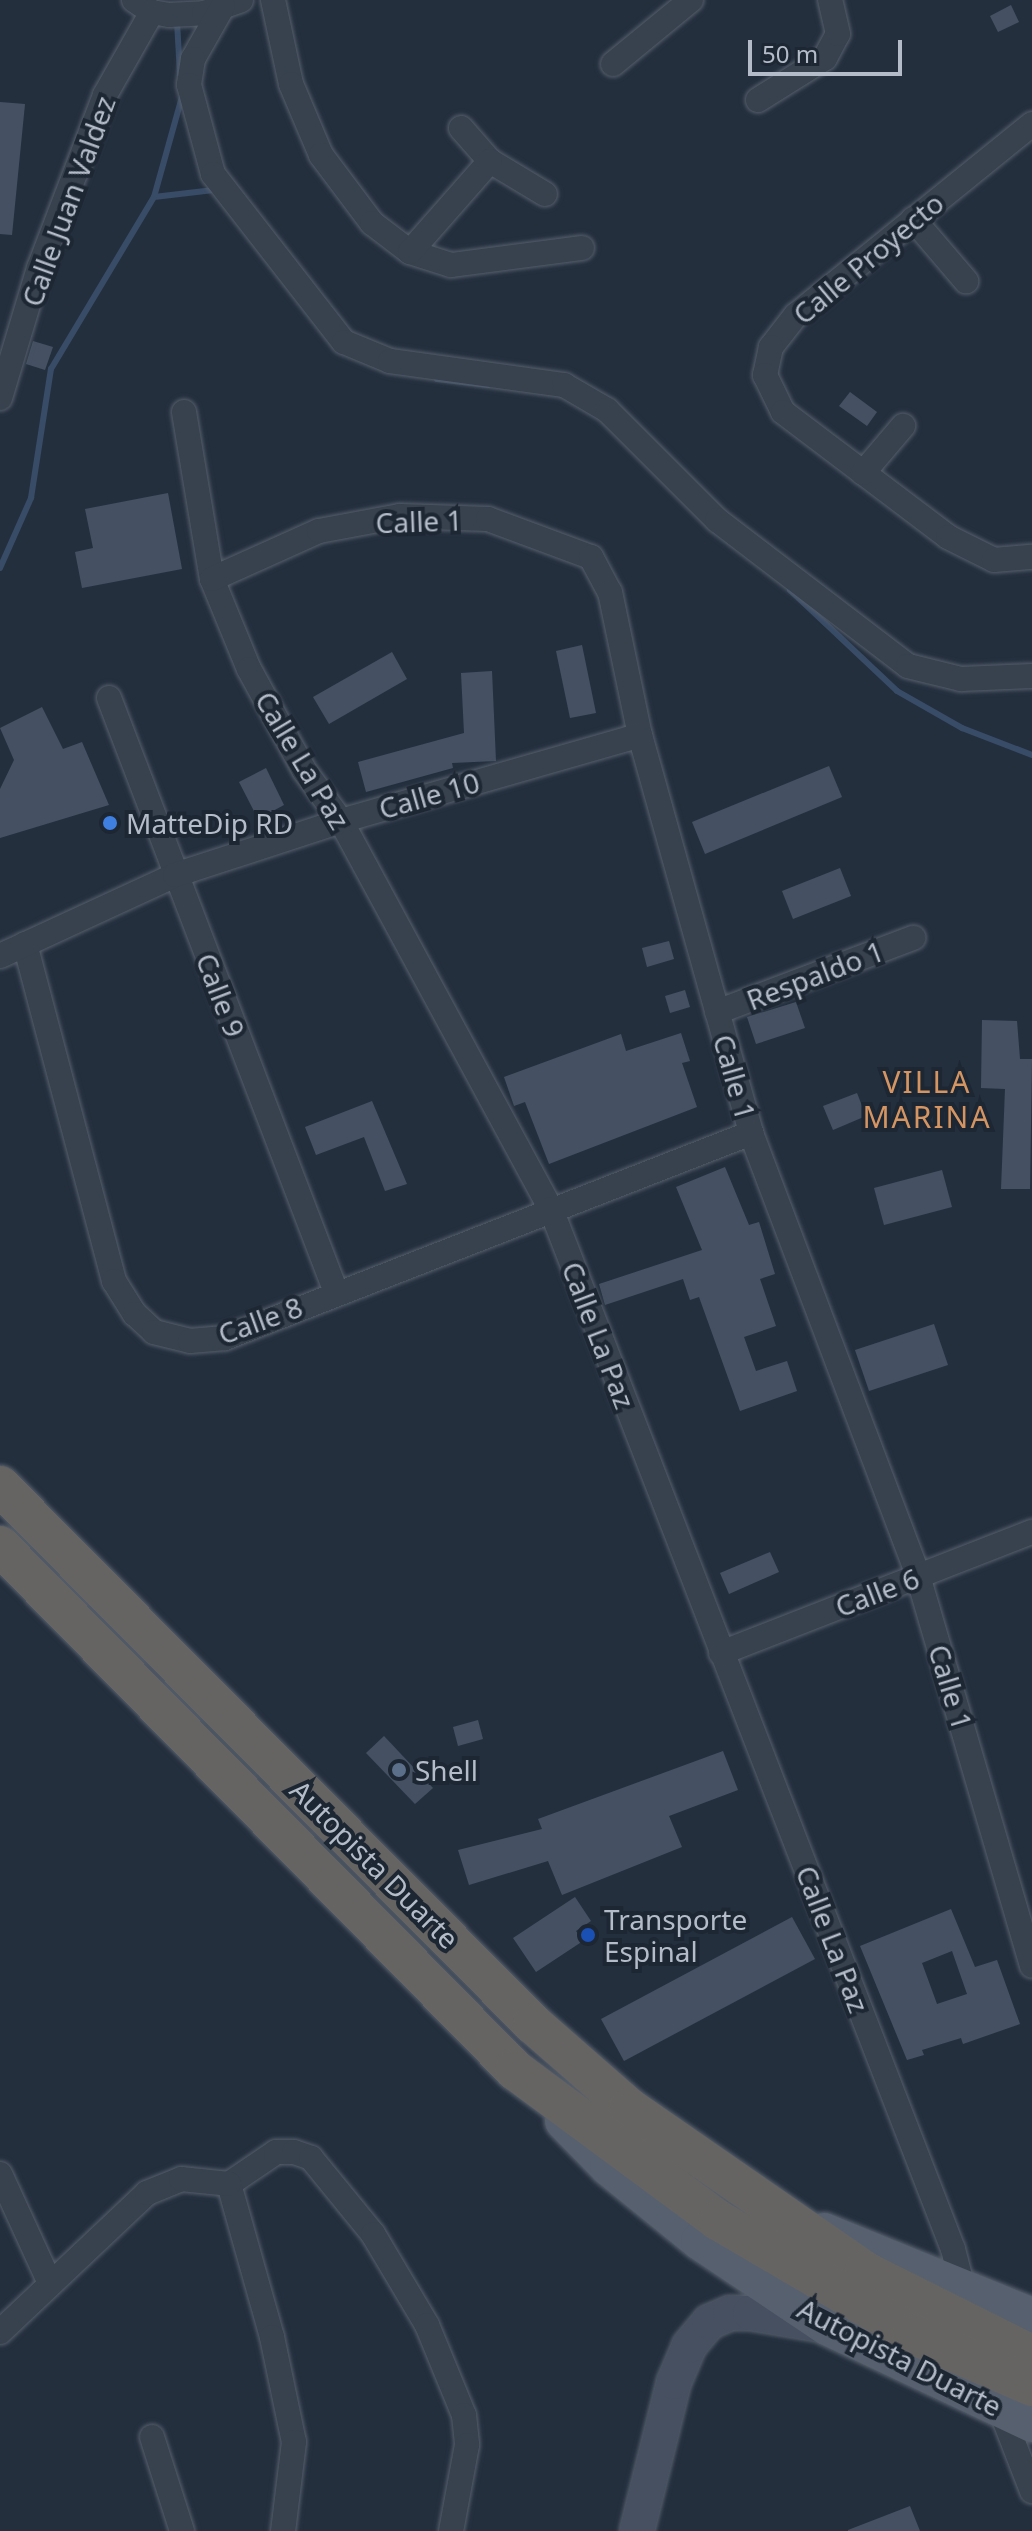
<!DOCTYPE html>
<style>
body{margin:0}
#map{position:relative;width:1032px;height:2531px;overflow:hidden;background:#242f3e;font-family:"Noto Sans",sans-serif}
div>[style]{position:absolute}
.stream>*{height:6px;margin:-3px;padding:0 3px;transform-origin:3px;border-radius:3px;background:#394c67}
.building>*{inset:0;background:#455162}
.roads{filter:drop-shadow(0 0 2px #565f6c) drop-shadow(0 0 2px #565f6c)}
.minor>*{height:24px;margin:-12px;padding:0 12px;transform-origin:12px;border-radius:12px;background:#38414e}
.secondary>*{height:34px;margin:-17px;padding:0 17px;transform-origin:17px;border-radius:17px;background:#465061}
.primary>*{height:38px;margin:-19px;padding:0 19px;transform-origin:19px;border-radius:19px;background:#56606e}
.trunk>*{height:40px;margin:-20px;padding:0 20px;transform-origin:20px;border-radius:20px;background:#656462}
.dots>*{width:22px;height:22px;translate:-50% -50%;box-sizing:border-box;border:4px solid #1d2633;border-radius:50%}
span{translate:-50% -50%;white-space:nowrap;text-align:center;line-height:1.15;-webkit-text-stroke:8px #1d2633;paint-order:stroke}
.street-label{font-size:28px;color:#b4bcc9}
.poi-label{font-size:28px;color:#b4bcc9}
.left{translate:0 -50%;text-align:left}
.neighbourhood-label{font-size:30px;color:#d59563;letter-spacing:2px}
.scale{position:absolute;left:748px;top:40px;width:154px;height:36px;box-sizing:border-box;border:4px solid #b4bcc9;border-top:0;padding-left:10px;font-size:24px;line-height:28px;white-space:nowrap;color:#b4bcc9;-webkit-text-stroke:6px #1d2633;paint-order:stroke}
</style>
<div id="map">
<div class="stream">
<div style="left:177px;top:21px;width:53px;rotate:86.8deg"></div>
<div style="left:154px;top:197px;width:60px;rotate:-6.7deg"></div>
<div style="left:437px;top:379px;width:52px;rotate:6.6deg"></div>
<div style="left:0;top:568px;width:77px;rotate:-66.1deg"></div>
<div style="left:31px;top:498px;width:131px;rotate:-81.2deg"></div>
<div style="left:51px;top:369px;width:200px;rotate:-59.1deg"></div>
<div style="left:154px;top:197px;width:104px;rotate:-74.4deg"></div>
<div style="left:790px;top:590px;width:147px;rotate:43.3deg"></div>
<div style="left:897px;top:691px;width:75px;rotate:29.6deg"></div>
<div style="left:962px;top:728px;width:75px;rotate:21.1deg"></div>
</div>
<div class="building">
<div style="clip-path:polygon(1011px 5px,1019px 22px,998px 32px,990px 16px)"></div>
<div style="clip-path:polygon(0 102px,25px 104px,12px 235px,0 234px)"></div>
<div style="clip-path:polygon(33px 341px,53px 347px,45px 370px,26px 364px)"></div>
<div style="clip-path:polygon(850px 392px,877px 412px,867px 426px,839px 406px)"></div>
<div style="clip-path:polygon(168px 493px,182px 569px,82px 588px,75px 552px,93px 548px,85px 509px)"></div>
<div style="clip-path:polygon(582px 645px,596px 713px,570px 718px,556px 651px)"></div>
<div style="clip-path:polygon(392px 652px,407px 679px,329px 724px,313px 697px)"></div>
<div style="clip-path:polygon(492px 671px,496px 761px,452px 763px,453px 768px,366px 792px,358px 762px,464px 733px,461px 673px)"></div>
<div style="clip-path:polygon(42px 707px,63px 749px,82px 742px,109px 805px,0 838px,0 789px,14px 760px,0 728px)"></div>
<div style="clip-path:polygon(829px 766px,842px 797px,705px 854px,692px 822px)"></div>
<div style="clip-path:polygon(266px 768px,284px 805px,258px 819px,239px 782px)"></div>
<div style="clip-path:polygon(840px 868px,851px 896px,793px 919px,782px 891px)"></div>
<div style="clip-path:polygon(669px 941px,674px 959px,647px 967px,642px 948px)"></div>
<div style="clip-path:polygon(685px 990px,690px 1007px,670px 1013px,665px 996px)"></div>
<div style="clip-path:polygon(796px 1002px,805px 1028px,756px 1044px,747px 1017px)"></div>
<div style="clip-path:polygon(982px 1020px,1017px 1021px,1020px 1059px,1032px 1059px,1030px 1189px,1001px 1189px,1005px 1089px,981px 1088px)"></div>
<div style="clip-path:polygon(681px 1033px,690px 1061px,682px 1063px,697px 1107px,549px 1164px,525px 1102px,514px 1106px,504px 1077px,621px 1034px,626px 1051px)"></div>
<div style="clip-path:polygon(857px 1093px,866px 1116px,833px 1130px,823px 1106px)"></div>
<div style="clip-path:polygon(372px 1101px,407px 1184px,385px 1191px,364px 1137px,316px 1155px,305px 1127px)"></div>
<div style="clip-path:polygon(725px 1167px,749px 1225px,759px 1222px,775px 1274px,760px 1279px,776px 1326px,744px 1337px,756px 1371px,787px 1361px,797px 1391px,740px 1411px,699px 1297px,690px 1300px,683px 1279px,605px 1305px,599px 1284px,702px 1250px,676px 1187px)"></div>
<div style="clip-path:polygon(942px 1170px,952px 1207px,884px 1225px,874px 1188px)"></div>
<div style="clip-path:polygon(934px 1324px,948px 1365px,869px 1391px,855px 1350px)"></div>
<div style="clip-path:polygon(770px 1552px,779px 1572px,729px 1594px,720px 1573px)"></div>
<div style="clip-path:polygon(478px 1720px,483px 1739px,458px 1746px,453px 1727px)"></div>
<div style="clip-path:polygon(384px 1736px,433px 1788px,415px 1804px,366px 1753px)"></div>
<div style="clip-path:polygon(723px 1751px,738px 1790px,669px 1816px,682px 1847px,562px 1895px,548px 1861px,469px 1885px,458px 1850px,542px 1829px,538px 1819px)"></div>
<div style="clip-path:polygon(575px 1897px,591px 1921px,576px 1931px,583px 1941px,536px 1972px,513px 1938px)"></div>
<div style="clip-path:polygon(evenodd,951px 1909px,975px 1967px,997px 1960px,1020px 2024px,963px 2044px,961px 2038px,922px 2050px,924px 2055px,907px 2060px,860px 1946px,951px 1909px,952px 1951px,967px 1994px,937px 2004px,922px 1963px,952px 1951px)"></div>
<div style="clip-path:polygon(792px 1917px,815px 1959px,624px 2061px,601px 2019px)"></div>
<div style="clip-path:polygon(910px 2506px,920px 2531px,848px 2531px,848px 2530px)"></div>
</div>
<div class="roads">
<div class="minor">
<div style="left:134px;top:0;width:22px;rotate:34deg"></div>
<div style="left:152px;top:12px;width:17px;rotate:10deg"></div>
<div style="left:169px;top:15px;width:35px;rotate:-3deg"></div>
<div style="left:204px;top:13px;width:39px;rotate:-19deg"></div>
<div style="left:273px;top:0;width:86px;rotate:77.9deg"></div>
<div style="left:291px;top:84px;width:77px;rotate:67.1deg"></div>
<div style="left:321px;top:155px;width:85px;rotate:53.1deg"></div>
<div style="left:372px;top:223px;width:48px;rotate:37.3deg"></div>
<div style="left:410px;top:252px;width:43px;rotate:17.6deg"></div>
<div style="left:451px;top:265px;width:132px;rotate:-7.4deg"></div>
<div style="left:223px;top:6px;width:61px;rotate:119.5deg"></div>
<div style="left:193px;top:59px;width:26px;rotate:99deg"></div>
<div style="left:189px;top:85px;width:92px;rotate:74.9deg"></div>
<div style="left:213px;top:174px;width:213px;rotate:52.1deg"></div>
<div style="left:344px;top:342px;width:50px;rotate:22.4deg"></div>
<div style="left:390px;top:361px;width:176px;rotate:7.9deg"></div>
<div style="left:564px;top:385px;width:50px;rotate:30.2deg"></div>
<div style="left:607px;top:410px;width:156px;rotate:45deg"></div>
<div style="left:717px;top:520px;width:240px;rotate:37.4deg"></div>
<div style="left:908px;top:666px;width:55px;rotate:13.8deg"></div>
<div style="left:961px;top:679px;width:71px;rotate:-2.4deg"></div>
<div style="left:613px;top:64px;width:101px;rotate:-39.4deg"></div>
<div style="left:758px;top:100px;width:79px;rotate:-32.1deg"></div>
<div style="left:825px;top:58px;width:27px;rotate:-62deg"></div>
<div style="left:838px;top:34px;width:35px;rotate:-103deg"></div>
<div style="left:1032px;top:124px;width:304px;rotate:141deg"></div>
<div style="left:796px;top:315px;width:41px;rotate:128deg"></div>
<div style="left:771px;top:347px;width:29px;rotate:102deg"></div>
<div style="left:765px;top:375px;width:41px;rotate:64.1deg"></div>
<div style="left:783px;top:412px;width:207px;rotate:37.1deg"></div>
<div style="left:948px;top:537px;width:51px;rotate:26.6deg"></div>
<div style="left:994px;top:560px;width:38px;rotate:-5deg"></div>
<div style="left:461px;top:128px;width:44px;rotate:48.7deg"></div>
<div style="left:490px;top:161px;width:64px;rotate:31deg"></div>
<div style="left:913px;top:219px;width:82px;rotate:49.5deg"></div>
<div style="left:410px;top:252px;width:121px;rotate:-48.7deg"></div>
<div style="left:0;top:398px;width:136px;rotate:-73.3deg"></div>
<div style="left:39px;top:268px;width:185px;rotate:-69.1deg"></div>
<div style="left:105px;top:95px;width:95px;rotate:-60.5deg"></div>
<div style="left:184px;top:412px;width:169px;rotate:80.5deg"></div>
<div style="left:212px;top:579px;width:97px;rotate:67.7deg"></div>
<div style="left:249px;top:669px;width:115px;rotate:61.4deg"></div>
<div style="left:304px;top:770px;width:63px;rotate:54deg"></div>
<div style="left:341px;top:821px;width:441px;rotate:61.6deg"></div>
<div style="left:551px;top:1209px;width:1115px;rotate:68.87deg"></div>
<div style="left:953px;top:2249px;width:40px;rotate:75.6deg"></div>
<div style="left:863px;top:473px;width:62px;rotate:-49.6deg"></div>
<div style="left:212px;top:579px;width:117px;rotate:-24.2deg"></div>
<div style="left:319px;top:531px;width:82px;rotate:-10.5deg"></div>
<div style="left:400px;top:516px;width:88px;rotate:2deg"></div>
<div style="left:488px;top:519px;width:110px;rotate:20.3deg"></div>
<div style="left:591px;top:557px;width:40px;rotate:62deg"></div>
<div style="left:610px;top:592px;width:146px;rotate:78.2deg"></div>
<div style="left:640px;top:735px;width:413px;rotate:74.4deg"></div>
<div style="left:751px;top:1133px;width:473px;rotate:69.3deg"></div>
<div style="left:918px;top:1576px;width:406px;rotate:73.7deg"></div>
<div style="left:109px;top:698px;width:636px;rotate:69.09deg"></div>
<div style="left:25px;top:944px;width:349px;rotate:75.2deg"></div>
<div style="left:114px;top:1281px;width:39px;rotate:58deg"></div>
<div style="left:135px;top:1314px;width:26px;rotate:43deg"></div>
<div style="left:154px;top:1332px;width:37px;rotate:14deg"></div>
<div style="left:190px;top:1341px;width:35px;rotate:-5deg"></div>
<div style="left:225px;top:1338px;width:565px;rotate:-21.29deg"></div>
<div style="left:0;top:956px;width:193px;rotate:-24.8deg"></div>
<div style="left:175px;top:875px;width:175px;rotate:-18deg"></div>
<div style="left:341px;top:821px;width:311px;rotate:-16deg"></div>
<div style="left:717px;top:1012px;width:210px;rotate:-20.7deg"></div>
<div style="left:721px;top:1653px;width:334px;rotate:-21.3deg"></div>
<div style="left:0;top:2174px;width:118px;rotate:65.4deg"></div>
<div style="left:229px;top:2184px;width:57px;rotate:-34.2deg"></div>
<div style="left:276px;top:2152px;width:18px"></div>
<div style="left:294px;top:2152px;width:18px;rotate:19deg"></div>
<div style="left:311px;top:2158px;width:98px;rotate:50.8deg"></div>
<div style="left:373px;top:2234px;width:106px;rotate:59.3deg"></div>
<div style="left:427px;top:2325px;width:97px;rotate:67.7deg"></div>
<div style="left:464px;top:2415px;width:30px;rotate:84deg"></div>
<div style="left:467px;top:2445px;width:87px;rotate:100.5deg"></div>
<div style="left:229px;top:2184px;width:159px;rotate:74.3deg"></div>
<div style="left:272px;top:2337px;width:107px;rotate:78.2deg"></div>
<div style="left:294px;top:2442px;width:90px;rotate:97deg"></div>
<div style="left:0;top:2332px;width:202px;rotate:-43.4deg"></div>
<div style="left:147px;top:2193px;width:37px;rotate:-22deg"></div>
<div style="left:181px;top:2179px;width:48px;rotate:5.9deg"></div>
<div style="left:1001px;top:2411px;width:86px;rotate:68.8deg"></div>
<div style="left:152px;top:2437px;width:99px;rotate:72.3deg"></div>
</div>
<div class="secondary">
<div style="left:637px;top:2531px;width:154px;rotate:-76.1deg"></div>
<div style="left:674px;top:2382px;width:39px;rotate:-67deg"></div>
<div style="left:689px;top:2346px;width:31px;rotate:-50deg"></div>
<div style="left:709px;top:2322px;width:23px;rotate:-23deg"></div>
<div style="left:730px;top:2313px;width:20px"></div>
<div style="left:750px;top:2313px;width:78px;rotate:9.6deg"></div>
</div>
<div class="primary">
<div style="left:564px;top:2121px;width:64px;rotate:45.6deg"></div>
<div style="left:609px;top:2167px;width:117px;rotate:39.1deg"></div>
<div style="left:700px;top:2241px;width:153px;rotate:33.8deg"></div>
<div style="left:827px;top:2326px;width:227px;rotate:25.3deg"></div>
<div style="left:824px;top:2232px;width:225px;rotate:22.2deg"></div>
</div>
<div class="trunk">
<div style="left:0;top:1486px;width:757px;rotate:45.27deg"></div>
<div style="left:533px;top:2024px;width:128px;rotate:41.2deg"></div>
<div style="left:629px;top:2108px;width:286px;rotate:34.7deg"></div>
<div style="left:864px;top:2271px;width:188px;rotate:26.6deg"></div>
<div style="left:0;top:1546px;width:735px;rotate:45.5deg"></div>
<div style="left:515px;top:2070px;width:252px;rotate:36.5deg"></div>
<div style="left:718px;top:2220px;width:225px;rotate:30.4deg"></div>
<div style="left:912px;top:2334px;width:131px;rotate:23.4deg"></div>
</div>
</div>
<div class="dots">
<div style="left:110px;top:823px;background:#3f7fe0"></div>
<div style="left:399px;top:1770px;background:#5c6f8a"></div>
<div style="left:588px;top:1935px;background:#1a4fb4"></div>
</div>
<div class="street-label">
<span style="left:68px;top:201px;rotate:-70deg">Calle Juan Valdez</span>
<span style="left:868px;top:258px;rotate:-40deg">Calle Proyecto</span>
<span style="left:419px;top:521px;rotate:-2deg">Calle 1</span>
<span style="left:303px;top:760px;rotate:59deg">Calle La Paz</span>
<span style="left:429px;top:795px;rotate:-16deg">Calle 10</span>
<span style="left:815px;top:975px;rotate:-21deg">Respaldo 1</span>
<span style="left:221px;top:995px;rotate:69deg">Calle 9</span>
<span style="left:735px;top:1077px;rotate:74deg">Calle 1</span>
<span style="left:260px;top:1320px;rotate:-20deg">Calle 8</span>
<span style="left:599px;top:1335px;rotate:69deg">Calle La Paz</span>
<span style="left:877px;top:1592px;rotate:-21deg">Calle 6</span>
<span style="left:951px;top:1687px;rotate:73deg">Calle 1</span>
<span style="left:375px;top:1864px;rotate:45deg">Autopista Duarte</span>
<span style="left:833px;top:1939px;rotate:69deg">Calle La Paz</span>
<span style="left:900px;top:2357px;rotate:27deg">Autopista Duarte</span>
</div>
<div class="poi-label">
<span class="left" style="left:126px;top:823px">MatteDip RD</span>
<span class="left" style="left:415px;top:1770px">Shell</span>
<span class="left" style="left:604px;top:1935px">Transporte<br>Espinal</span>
</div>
<div class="neighbourhood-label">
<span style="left:927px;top:1099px">VILLA<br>MARINA</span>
</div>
<div class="scale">50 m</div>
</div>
